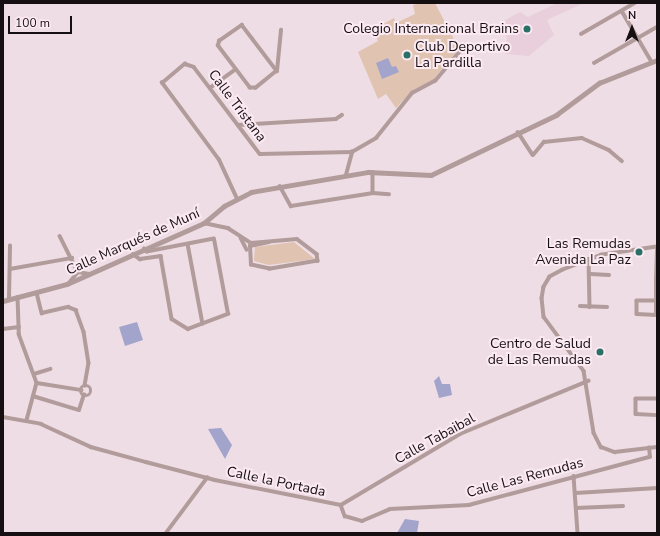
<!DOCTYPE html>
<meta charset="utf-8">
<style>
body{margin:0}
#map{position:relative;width:660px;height:536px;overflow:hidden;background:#efdde5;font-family:"Nunito Sans",sans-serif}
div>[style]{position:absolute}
.built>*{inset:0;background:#e8cfdb}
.green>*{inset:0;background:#e0c3b1}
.water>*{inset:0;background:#a2a4cb}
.minor>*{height:3.5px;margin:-1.75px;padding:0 1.75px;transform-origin:1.75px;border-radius:1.75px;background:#b29c9b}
.minor>.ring{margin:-1.75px;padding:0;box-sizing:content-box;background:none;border:3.5px solid #b29c9b;border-radius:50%}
.tertiary>*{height:4.5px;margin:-2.25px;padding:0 2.25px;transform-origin:2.25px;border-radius:2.25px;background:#b29c9b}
.dots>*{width:11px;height:11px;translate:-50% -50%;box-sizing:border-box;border:2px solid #fceaf2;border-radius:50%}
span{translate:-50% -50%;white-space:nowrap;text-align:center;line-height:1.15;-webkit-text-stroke:4px #fceaf2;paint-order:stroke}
.poi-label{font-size:14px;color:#150f12}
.right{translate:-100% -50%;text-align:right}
.left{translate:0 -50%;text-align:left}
.street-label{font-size:14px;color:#150f12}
.frame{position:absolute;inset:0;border:4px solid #150f12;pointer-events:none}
.north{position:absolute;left:612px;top:8px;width:40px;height:40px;-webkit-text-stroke:3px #fceaf2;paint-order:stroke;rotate:0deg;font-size:11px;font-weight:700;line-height:16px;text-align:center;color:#150f12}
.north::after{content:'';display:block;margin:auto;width:14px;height:18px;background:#150f12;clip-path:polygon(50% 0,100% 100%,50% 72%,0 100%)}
.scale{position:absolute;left:8px;top:16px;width:64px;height:18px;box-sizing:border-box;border:2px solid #150f12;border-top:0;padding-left:5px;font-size:12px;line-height:14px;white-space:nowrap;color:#150f12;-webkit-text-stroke:3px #fceaf2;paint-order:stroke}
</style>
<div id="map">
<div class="built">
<div style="clip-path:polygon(557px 3px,584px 3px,547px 20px,554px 35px,529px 56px,505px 54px,507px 38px,500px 23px,520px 12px,528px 17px)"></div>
</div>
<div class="green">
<div style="clip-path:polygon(420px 3px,435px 3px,459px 49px,433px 80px,412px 91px,396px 108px,386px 94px,378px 99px,358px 52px,378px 41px,375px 34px,381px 30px,380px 26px,394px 18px,396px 23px,415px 14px,413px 5px)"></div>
<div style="clip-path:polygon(294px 242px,315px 259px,269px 265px,254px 261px,255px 247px)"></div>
</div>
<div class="water">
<div style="clip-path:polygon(388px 58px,392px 67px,396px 66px,399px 72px,382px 79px,376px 63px)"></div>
<div style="clip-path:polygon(137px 322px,143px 340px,125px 346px,119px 327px)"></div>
<div style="clip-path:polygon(439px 376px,442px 384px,450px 384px,452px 395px,439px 398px,434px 381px)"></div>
<div style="clip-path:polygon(221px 428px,232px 445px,225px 459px,208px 429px)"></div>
<div style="clip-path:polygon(405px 519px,419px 521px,417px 533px,397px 533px)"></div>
</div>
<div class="minor">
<div style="left:622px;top:11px;width:59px;rotate:59.5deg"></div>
<div style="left:242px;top:25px;width:58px;rotate:52.7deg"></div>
<div style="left:277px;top:71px;width:27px;rotate:141deg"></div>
<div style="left:256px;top:88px;width:6px;rotate:180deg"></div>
<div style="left:250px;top:88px;width:53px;rotate:-127.3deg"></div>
<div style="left:218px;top:46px;width:5px;rotate:-79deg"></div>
<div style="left:219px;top:41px;width:28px;rotate:-35deg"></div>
<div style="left:581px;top:34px;width:62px;rotate:-29.9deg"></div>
<div style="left:594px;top:63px;width:73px;rotate:-29.7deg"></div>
<div style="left:277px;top:71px;width:41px;rotate:-84.4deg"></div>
<div style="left:210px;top:88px;width:31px;rotate:-36deg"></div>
<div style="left:238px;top:125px;width:98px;rotate:-3.5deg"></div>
<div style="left:336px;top:119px;width:7px;rotate:-34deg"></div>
<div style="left:518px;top:132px;width:27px;rotate:57deg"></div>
<div style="left:533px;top:155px;width:17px;rotate:-50deg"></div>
<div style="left:544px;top:142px;width:38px;rotate:-6deg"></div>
<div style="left:582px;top:138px;width:30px;rotate:24deg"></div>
<div style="left:609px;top:150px;width:17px;rotate:40deg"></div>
<div style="left:352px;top:152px;width:28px;rotate:-30deg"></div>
<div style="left:376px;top:138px;width:58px;rotate:-51.3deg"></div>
<div style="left:412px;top:93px;width:26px;rotate:-28deg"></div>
<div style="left:435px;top:81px;width:48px;rotate:-50deg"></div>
<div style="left:373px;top:172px;width:21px;rotate:90deg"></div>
<div style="left:346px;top:175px;width:24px;rotate:-75deg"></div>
<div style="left:280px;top:186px;width:23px;rotate:61deg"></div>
<div style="left:291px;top:206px;width:83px;rotate:-9deg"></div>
<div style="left:373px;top:193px;width:16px;rotate:4deg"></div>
<div style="left:237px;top:199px;width:43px;rotate:-114.8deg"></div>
<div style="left:219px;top:160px;width:96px;rotate:-126.5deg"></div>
<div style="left:162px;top:83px;width:30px;rotate:-40deg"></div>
<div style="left:185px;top:64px;width:9px;rotate:18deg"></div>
<div style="left:194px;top:67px;width:109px;rotate:52.8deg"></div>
<div style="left:260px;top:154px;width:92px;rotate:-1.2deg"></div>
<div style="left:204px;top:223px;width:25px;rotate:12deg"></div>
<div style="left:228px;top:228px;width:27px;rotate:33deg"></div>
<div style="left:251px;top:243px;width:46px;rotate:-5deg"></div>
<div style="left:297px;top:239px;width:25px;rotate:37deg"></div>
<div style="left:317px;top:254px;width:7px;rotate:82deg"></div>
<div style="left:318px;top:261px;width:49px;rotate:170.5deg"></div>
<div style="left:270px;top:269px;width:19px;rotate:-168deg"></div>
<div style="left:251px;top:265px;width:19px;rotate:-93deg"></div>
<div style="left:250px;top:246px;width:19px;rotate:-12deg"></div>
<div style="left:60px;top:236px;width:40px;rotate:63.4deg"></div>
<div style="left:241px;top:238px;width:13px;rotate:63deg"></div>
<div style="left:188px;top:244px;width:81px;rotate:79.4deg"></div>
<div style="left:657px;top:247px;width:56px;rotate:171.7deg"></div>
<div style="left:602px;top:255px;width:42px;rotate:159deg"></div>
<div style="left:563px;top:270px;width:15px;rotate:152deg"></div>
<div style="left:550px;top:277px;width:12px;rotate:121deg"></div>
<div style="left:544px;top:287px;width:11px;rotate:100deg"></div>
<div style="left:542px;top:298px;width:19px;rotate:84deg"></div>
<div style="left:544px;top:317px;width:67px;rotate:53.5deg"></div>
<div style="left:584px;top:371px;width:63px;rotate:80.8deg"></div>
<div style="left:594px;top:433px;width:16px;rotate:63deg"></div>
<div style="left:601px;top:447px;width:15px;rotate:20deg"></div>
<div style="left:615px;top:452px;width:42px;rotate:-6.8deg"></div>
<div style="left:133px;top:254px;width:9px;rotate:36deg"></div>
<div style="left:140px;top:259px;width:21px;rotate:-8deg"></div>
<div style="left:161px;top:256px;width:64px;rotate:80.1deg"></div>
<div style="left:172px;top:319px;width:19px;rotate:32deg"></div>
<div style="left:188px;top:329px;width:43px;rotate:-20.6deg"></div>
<div style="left:228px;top:314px;width:76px;rotate:-100.6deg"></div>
<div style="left:214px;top:239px;width:68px;rotate:169deg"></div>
<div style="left:147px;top:252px;width:4px;rotate:-135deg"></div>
<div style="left:589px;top:259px;width:48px;rotate:88.8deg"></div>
<div style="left:10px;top:269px;width:63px;rotate:-10.1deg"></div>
<div style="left:591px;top:274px;width:18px;rotate:3deg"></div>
<div style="left:68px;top:284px;width:16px;rotate:-50deg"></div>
<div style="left:78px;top:272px;width:11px;rotate:10deg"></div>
<div style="left:37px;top:293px;width:21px;rotate:76deg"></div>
<div style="left:42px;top:313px;width:27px;rotate:-13deg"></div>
<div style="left:68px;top:307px;width:9px;rotate:21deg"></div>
<div style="left:76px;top:310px;width:23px;rotate:70deg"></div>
<div style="left:84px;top:332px;width:31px;rotate:81deg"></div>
<div style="left:89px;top:363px;width:23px;rotate:100deg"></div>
<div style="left:18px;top:297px;width:37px;rotate:88deg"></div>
<div style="left:19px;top:334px;width:52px;rotate:69.8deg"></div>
<div style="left:37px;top:383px;width:38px;rotate:105deg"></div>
<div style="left:9px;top:299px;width:53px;rotate:-88.9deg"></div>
<div style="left:656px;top:301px;width:19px;rotate:180deg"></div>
<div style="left:637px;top:301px;width:13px;rotate:90deg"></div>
<div style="left:637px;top:314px;width:19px;rotate:3deg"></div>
<div style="left:656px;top:315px;width:36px;rotate:-90deg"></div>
<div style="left:656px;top:279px;width:32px;rotate:-88deg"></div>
<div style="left:580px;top:306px;width:27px;rotate:2deg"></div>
<div style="left:3px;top:329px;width:16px;rotate:-7deg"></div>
<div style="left:34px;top:374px;width:17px;rotate:-17deg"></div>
<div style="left:37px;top:383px;width:45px;rotate:9deg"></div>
<div class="ring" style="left:81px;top:386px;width:6.5px;height:6.5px"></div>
<div style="left:33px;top:396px;width:48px;rotate:16.9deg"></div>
<div style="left:79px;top:410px;width:16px;rotate:-72deg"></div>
<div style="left:657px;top:399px;width:21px;rotate:180deg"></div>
<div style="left:636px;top:399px;width:15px;rotate:90deg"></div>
<div style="left:636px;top:414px;width:21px;rotate:3deg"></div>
<div style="left:3px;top:417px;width:39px;rotate:10deg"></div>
<div style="left:41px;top:424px;width:55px;rotate:24.7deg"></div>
<div style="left:91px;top:447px;width:57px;rotate:15.3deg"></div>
<div style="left:146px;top:462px;width:71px;rotate:14.6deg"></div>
<div style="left:215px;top:480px;width:128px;rotate:11.2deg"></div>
<div style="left:574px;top:476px;width:57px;rotate:86deg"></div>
<div style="left:576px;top:493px;width:81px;rotate:-3.5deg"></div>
<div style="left:341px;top:505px;width:12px;rotate:70deg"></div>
<div style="left:345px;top:516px;width:18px;rotate:16deg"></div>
<div style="left:362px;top:521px;width:30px;rotate:-23deg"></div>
<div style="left:390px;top:509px;width:79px;rotate:-2.9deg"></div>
<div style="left:469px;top:505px;width:187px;rotate:-14.9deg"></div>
<div style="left:650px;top:457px;width:9px;rotate:-96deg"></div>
<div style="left:341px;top:505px;width:139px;rotate:-30.8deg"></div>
<div style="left:460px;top:434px;width:139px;rotate:-22.5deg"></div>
<div style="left:576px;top:508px;width:47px;rotate:-2.4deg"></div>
<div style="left:166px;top:533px;width:69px;rotate:-53.3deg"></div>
</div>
<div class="tertiary">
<div style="left:3px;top:301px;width:66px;rotate:-14.9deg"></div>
<div style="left:67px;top:284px;width:150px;rotate:-24deg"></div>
<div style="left:204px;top:223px;width:26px;rotate:-40deg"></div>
<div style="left:224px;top:206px;width:30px;rotate:-27deg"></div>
<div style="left:251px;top:192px;width:119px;rotate:-9.7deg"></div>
<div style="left:368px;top:172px;width:63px;rotate:2.7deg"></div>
<div style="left:431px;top:175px;width:139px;rotate:-25.6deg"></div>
<div style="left:556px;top:115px;width:54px;rotate:-36.7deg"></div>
<div style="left:599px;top:83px;width:62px;rotate:-21.6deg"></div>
</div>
<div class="dots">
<div style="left:527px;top:29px;background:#2a7067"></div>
<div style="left:407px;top:55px;background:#2a7067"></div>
<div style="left:639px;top:252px;background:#2a7067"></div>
<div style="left:600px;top:352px;background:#2a7067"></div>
</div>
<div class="poi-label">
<span class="right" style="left:519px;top:29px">Colegio Internacional Brains</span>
<span class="left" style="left:415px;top:55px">Club Deportivo<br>La Pardilla</span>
<span class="right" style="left:631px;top:252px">Las Remudas<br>Avenida La Paz</span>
<span class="right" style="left:591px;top:352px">Centro de Salud<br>de Las Remudas</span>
</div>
<div class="street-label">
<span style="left:237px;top:106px;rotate:53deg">Calle Tristana</span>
<span style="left:133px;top:242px;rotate:-24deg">Calle Marqués de Muní</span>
<span style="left:435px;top:439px;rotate:-29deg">Calle Tabaibal</span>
<span style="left:525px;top:478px;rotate:-15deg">Calle Las Remudas</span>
<span style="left:276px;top:482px;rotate:12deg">Calle la Portada</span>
</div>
<div class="frame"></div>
<div class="north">N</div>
<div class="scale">100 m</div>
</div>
